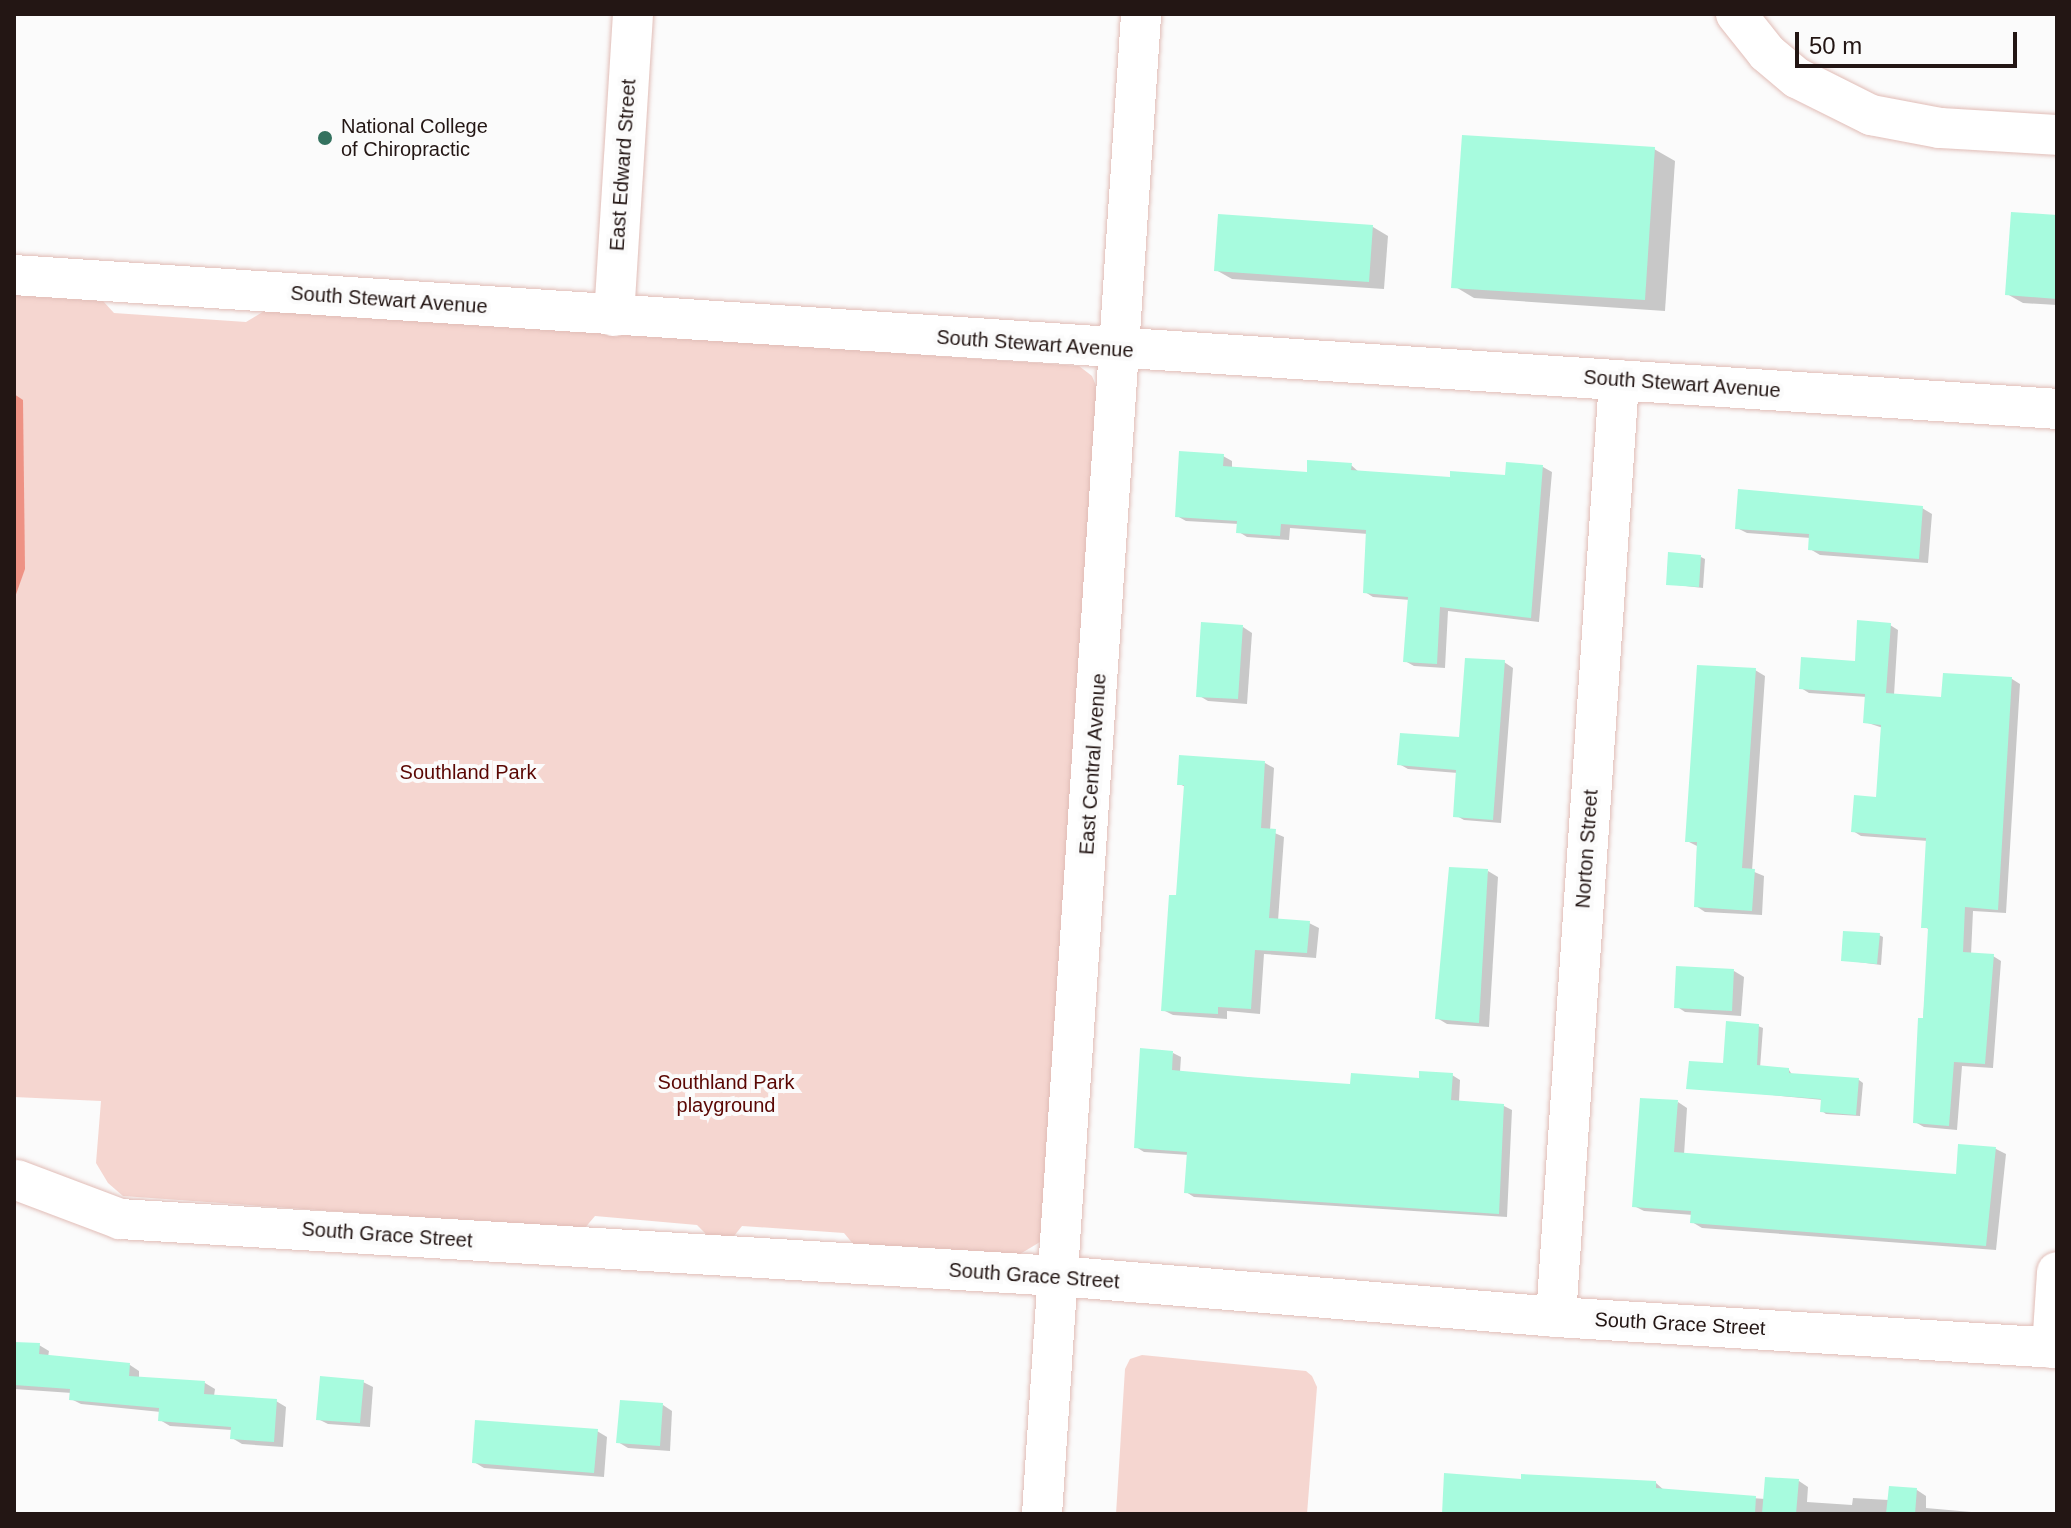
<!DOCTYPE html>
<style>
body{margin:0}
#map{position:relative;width:2071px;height:1528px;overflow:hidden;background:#fbfbfb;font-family:Arial,sans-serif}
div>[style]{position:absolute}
.green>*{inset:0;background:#f5d6d0}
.water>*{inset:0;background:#ee9284}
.shadow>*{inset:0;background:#0003}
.building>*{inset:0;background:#a7fbde}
.roads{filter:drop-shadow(0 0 2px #e1bdb7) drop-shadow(0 0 2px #e1bdb7)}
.minor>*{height:40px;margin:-20px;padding:0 20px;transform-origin:20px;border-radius:20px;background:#fff}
.dots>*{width:22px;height:22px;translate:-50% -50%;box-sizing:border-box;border:4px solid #fbfbfb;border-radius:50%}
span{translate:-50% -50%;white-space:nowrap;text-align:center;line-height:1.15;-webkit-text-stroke:8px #fbfbfb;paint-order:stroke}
.poi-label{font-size:20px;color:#231614}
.left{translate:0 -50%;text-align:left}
.street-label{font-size:20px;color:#231614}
.park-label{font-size:20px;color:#5a0703}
.frame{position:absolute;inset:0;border:16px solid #231614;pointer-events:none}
.scale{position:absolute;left:1795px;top:32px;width:222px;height:36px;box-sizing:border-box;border:4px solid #231614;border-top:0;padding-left:10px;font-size:24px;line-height:28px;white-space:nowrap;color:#231614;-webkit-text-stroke:6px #fbfbfb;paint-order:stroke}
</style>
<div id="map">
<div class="green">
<div style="clip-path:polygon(14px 295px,103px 301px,114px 313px,246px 322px,269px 308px,1079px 366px,1092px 376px,1097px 388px,1044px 1221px,1040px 1242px,1020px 1254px,854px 1245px,844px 1233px,742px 1226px,734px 1236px,709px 1237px,697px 1225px,595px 1216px,584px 1229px,123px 1196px,108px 1183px,96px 1163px,101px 1101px,14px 1097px)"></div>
<div style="clip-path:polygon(1142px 1355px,1306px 1371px,1312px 1376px,1317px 1387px,1307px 1514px,1116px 1514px,1125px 1369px,1130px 1359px)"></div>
</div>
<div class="water">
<div style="clip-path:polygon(14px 394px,23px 400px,25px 569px,14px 600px)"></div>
</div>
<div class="shadow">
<div style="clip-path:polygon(1654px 149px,1675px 161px,1665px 311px,1474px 298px,1454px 286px)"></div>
<div style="clip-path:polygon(2057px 217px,2057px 305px,2023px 303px,2007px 294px)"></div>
<div style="clip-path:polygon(1373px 227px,1388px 236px,1384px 289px,1232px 279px,1216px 270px)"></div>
<div style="clip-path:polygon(1223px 456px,1232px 461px,1232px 468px,1308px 474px,1351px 465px,1360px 473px,1452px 480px,1507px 477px,1543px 467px,1552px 472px,1539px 622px,1448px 611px,1445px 668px,1414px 666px,1405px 661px,1410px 600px,1373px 597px,1365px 592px,1368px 534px,1290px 528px,1289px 540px,1247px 537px,1239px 532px,1239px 524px,1186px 521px,1177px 516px)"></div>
<div style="clip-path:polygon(1922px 508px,1932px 514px,1928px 563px,1820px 555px,1810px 549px,1811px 538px,1747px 533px,1737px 528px)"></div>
<div style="clip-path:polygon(1701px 557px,1705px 559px,1703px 588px,1668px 584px)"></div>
<div style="clip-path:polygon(1890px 625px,1898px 630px,1894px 695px,1943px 699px,2012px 679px,2020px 684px,2006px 913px,1973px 911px,1971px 955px,1993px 956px,2001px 961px,1993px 1068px,1962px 1066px,1957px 1130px,1924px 1127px,1915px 1122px,1930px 930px,1923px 926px,1928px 841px,1861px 836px,1853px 831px,1878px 799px,1883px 728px,1865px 722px,1867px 697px,1809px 693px,1801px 688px,1857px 663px)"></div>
<div style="clip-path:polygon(1243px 627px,1252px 633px,1247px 704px,1208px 701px,1198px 695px)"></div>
<div style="clip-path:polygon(1504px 662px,1513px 668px,1501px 823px,1464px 820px,1455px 815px,1458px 773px,1408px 769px,1399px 764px,1461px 740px)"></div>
<div style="clip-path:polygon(1755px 670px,1765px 676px,1752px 871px,1764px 876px,1762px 915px,1705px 912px,1696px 906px,1697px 846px,1687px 841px)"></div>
<div style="clip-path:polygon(1265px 763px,1274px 768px,1270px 831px,1284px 837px,1278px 921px,1309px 923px,1319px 928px,1316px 958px,1264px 954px,1260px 1014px,1227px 1011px,1227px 1019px,1173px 1015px,1163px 1010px,1178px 897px,1186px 787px,1179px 784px)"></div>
<div style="clip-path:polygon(1488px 871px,1498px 877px,1489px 1027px,1447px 1024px,1437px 1018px)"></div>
<div style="clip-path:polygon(1879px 935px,1883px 937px,1881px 965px,1843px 960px)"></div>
<div style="clip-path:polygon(1734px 971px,1744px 977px,1741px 1016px,1685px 1012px,1676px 1006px)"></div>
<div style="clip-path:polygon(1758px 1026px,1763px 1028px,1760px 1068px,1789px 1070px,1793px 1076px,1859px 1080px,1863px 1083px,1860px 1116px,1826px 1114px,1822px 1111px,1823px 1100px,1689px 1087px,1725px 1065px)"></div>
<div style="clip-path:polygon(1173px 1053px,1181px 1057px,1180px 1072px,1352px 1086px,1452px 1075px,1460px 1080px,1459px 1102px,1504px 1106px,1512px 1110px,1507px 1217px,1194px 1197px,1186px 1192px,1189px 1155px,1144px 1152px,1136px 1147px)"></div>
<div style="clip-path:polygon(1678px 1102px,1687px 1108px,1684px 1155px,1958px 1176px,1960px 1146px,1996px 1149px,2006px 1154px,1996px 1250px,1702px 1228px,1692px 1222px,1693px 1215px,1644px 1211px,1634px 1206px)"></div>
<div style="clip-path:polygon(14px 1344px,39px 1345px,49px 1351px,48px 1357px,130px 1365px,139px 1371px,139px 1379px,205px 1383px,215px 1389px,214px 1396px,276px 1401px,286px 1407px,283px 1447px,242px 1444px,232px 1438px,232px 1430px,170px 1426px,160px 1420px,161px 1412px,81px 1404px,71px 1399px,72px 1393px,14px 1389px)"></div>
<div style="clip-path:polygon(363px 1382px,373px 1387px,370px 1427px,328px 1424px,318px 1419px)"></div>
<div style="clip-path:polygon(663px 1405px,672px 1411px,670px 1451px,628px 1448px,618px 1442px)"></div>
<div style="clip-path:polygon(597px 1431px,607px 1437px,604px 1477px,484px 1468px,474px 1462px)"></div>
<div style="clip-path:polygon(1522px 1481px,1656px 1483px,1665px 1491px,1765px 1499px,1799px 1481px,1808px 1487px,1807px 1502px,1852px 1505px,1853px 1498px,1889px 1500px,1917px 1490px,1926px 1496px,1926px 1508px,1994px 1514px,1445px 1514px)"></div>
</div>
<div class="building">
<div style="clip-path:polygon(1462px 135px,1655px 147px,1645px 300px,1451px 288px)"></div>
<div style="clip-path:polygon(2011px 212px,2057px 215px,2057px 299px,2005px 295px)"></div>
<div style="clip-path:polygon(1218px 214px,1373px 225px,1369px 282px,1214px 271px)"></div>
<div style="clip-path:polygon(1179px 451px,1224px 454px,1223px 466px,1307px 472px,1307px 460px,1352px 463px,1351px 470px,1450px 477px,1450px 471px,1505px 475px,1506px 462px,1543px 465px,1531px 618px,1440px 607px,1437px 664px,1403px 662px,1408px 597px,1363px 593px,1366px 530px,1281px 524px,1280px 536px,1236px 533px,1237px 521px,1175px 517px)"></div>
<div style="clip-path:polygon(1738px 489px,1923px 506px,1919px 559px,1808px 550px,1809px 534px,1735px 529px)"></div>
<div style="clip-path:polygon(1668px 552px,1701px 555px,1699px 587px,1666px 585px)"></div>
<div style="clip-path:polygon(1857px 620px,1891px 623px,1886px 693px,1941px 697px,1943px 673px,2012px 677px,1998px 910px,1965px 907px,1963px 952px,1994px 954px,1985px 1064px,1954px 1062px,1949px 1126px,1913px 1123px,1918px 1018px,1923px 1018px,1928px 928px,1921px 928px,1926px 838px,1851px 832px,1854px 795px,1876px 797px,1881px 725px,1863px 723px,1865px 694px,1799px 689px,1801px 657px,1855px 661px)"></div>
<div style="clip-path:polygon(1201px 622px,1243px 625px,1238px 699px,1196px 697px)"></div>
<div style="clip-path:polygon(1465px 658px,1505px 660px,1493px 820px,1453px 817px,1456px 770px,1397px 765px,1400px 733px,1459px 737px)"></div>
<div style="clip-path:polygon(1697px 665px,1756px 668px,1742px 868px,1755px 869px,1752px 911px,1694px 907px,1697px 842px,1685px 842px)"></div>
<div style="clip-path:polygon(1179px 755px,1265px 761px,1261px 828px,1276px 829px,1269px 918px,1310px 921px,1307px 953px,1255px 950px,1251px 1009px,1218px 1007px,1218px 1014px,1161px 1011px,1169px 895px,1176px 895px,1184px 785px,1177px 785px)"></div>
<div style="clip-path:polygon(1449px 867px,1488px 869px,1479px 1023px,1435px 1019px)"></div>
<div style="clip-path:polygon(1843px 931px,1880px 933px,1877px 964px,1841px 961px)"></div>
<div style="clip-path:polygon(1676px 966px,1734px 969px,1732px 1011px,1674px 1008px)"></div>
<div style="clip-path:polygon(1726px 1021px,1759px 1024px,1757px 1065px,1789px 1068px,1789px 1073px,1859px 1078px,1856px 1115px,1820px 1112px,1821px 1099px,1686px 1089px,1689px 1061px,1723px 1063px)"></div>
<div style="clip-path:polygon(1140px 1048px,1173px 1051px,1172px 1070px,1248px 1077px,1350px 1084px,1351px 1073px,1419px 1078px,1419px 1071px,1453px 1073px,1451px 1100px,1504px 1104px,1499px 1214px,1184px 1193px,1187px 1152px,1134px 1148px)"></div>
<div style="clip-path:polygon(1640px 1098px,1678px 1100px,1674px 1152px,1956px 1174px,1958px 1144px,1996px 1147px,1986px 1246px,1690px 1223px,1691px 1211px,1632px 1207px)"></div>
<div style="clip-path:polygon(14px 1342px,40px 1343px,39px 1354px,130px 1363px,129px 1376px,205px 1381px,204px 1394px,277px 1399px,274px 1442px,230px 1439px,231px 1427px,158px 1421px,159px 1408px,69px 1400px,70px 1389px,14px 1385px)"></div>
<div style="clip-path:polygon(320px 1376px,364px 1380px,360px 1423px,316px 1420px)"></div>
<div style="clip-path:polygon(620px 1400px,663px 1403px,660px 1446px,616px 1443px)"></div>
<div style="clip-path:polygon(475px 1420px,598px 1429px,594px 1473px,472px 1463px)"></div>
<div style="clip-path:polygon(1444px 1473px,1521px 1479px,1521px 1474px,1656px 1481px,1656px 1488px,1756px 1496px,1755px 1514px,1442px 1514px)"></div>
<div style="clip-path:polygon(1765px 1477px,1799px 1479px,1796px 1514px,1762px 1514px)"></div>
<div style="clip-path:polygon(1889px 1486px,1917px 1488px,1915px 1514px,1886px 1514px)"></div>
</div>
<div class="roads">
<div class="minor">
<div style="left:1736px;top:14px;width:50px;rotate:51.5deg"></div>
<div style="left:1767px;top:53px;width:39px;rotate:40deg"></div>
<div style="left:1797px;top:78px;width:83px;rotate:26.6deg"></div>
<div style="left:1871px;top:115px;width:70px;rotate:10.7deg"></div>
<div style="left:1940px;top:128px;width:117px;rotate:3.4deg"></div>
<div style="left:14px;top:275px;width:2047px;rotate:3.75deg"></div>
<div style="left:614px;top:316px;width:303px;rotate:-86.4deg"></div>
<div style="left:17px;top:1180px;width:110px;rotate:20.7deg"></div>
<div style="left:120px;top:1219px;width:940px;rotate:3.48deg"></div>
<div style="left:1058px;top:1276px;width:500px;rotate:4.7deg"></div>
<div style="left:1556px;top:1317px;width:502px;rotate:3.54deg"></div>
<div style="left:1556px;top:1317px;width:939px;rotate:-86.15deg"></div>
<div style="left:2052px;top:1348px;width:76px;rotate:-86.2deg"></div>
<div style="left:1042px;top:1514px;width:1503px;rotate:-86.22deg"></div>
</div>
</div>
<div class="dots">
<div style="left:325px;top:138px;background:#34725f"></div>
</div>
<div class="poi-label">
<span class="left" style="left:341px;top:138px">National College<br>of Chiropractic</span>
</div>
<div class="street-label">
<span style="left:623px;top:165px;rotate:-86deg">East Edward Street</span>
<span style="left:389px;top:300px;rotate:4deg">South Stewart Avenue</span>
<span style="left:1035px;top:344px;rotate:4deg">South Stewart Avenue</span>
<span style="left:1682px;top:384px;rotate:4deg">South Stewart Avenue</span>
<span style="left:1093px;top:764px;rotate:-86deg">East Central Avenue</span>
<span style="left:1587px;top:849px;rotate:-86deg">Norton Street</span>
<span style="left:387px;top:1235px;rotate:4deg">South Grace Street</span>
<span style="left:1034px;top:1276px;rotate:4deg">South Grace Street</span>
<span style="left:1680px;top:1324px;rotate:3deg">South Grace Street</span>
</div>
<div class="park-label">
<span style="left:468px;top:772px">Southland Park</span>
<span style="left:726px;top:1094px">Southland Park<br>playground</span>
</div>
<div class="frame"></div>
<div class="scale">50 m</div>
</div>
